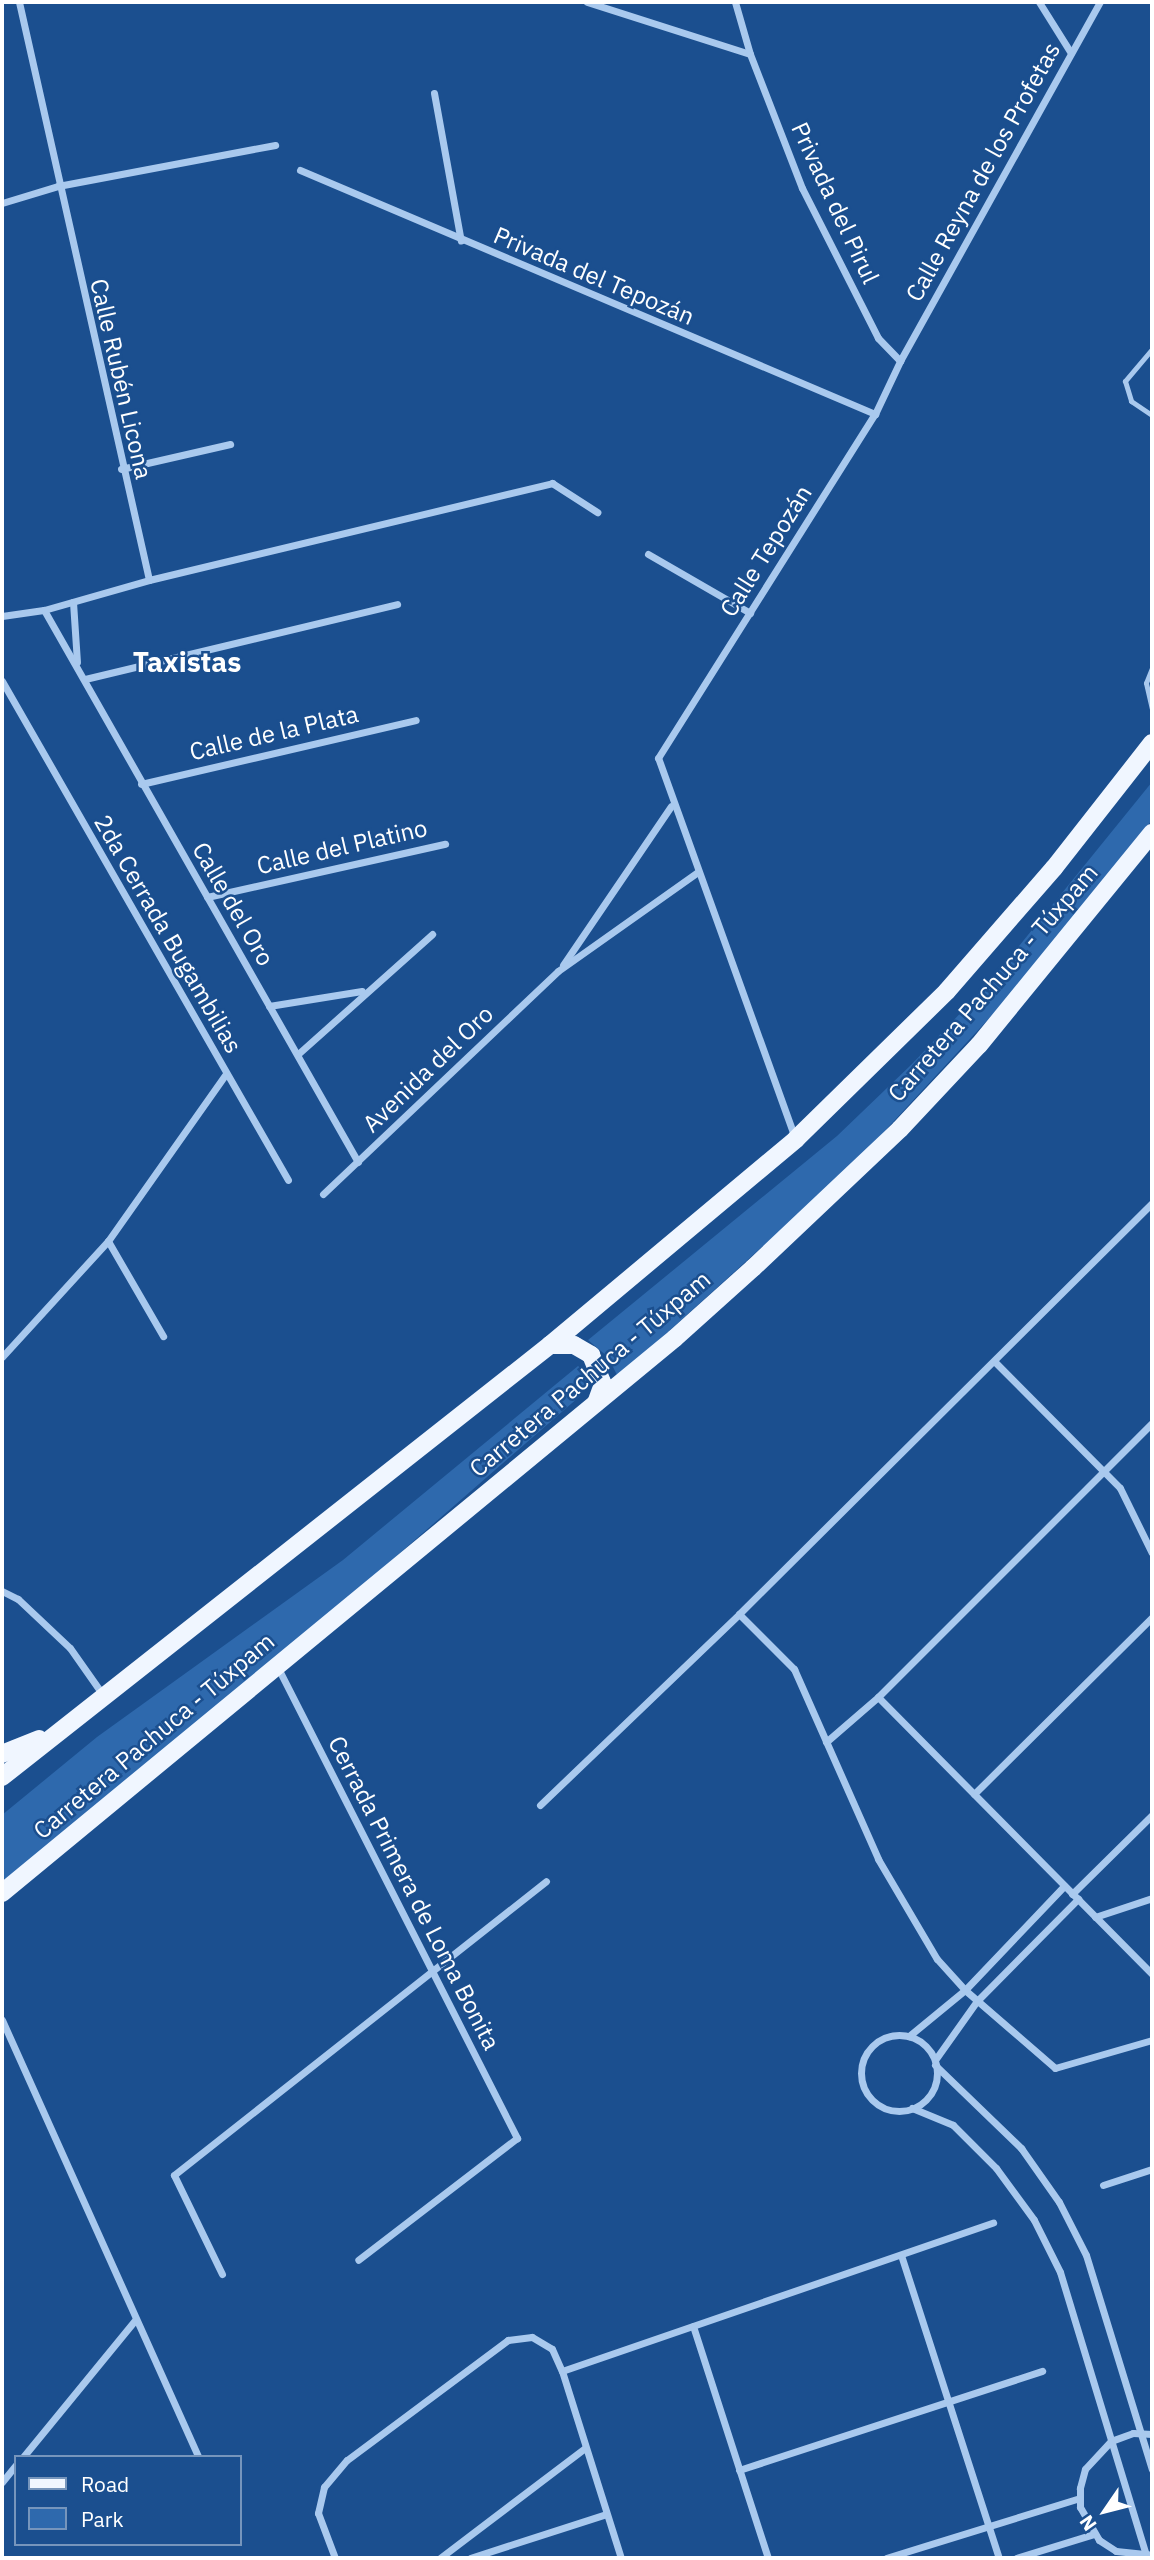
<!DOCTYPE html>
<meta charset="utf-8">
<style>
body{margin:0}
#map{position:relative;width:1154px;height:2560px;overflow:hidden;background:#1b4f8f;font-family:"IBM Plex Sans",sans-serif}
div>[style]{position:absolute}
.green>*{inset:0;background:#2e69ad}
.service>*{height:5px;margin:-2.5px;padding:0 2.5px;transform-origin:2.5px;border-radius:2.5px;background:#a9c9ee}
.minor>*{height:7px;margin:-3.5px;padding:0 3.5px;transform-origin:3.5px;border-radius:3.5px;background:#a9c9ee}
.minor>.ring{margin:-3.5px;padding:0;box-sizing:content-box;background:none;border:7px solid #a9c9ee;border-radius:50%}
.primary>*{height:18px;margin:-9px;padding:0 9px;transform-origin:9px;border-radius:9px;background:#f0f6ff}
span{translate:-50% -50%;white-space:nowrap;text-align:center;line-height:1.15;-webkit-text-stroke:5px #1b4f8f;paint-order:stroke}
.street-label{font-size:24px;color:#fff}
.quarter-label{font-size:28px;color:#fff;font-weight:700}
.frame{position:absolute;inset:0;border:4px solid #fff;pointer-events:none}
.legend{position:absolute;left:14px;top:2455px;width:228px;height:91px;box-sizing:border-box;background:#1b4f8f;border:2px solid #7695bc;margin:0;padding:9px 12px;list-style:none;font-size:21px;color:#fff}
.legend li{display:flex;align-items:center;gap:14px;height:35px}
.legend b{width:35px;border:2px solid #7695bc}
.north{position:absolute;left:1070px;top:2476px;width:70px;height:70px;-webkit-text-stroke:5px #1b4f8f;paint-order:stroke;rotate:235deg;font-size:19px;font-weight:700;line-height:28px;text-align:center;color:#fff}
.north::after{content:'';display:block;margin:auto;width:24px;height:32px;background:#fff;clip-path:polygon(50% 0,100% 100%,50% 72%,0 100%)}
</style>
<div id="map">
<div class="green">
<div style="clip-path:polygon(1152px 782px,1152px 820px,1006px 1000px,856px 1162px,618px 1377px,608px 1357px,588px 1340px,837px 1136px,912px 1064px,989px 983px)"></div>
<div style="clip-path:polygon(578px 1366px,593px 1377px,579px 1397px,269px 1667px,2px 1888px,2px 1815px,97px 1737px,343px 1560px)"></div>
</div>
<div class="service">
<div style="left:1152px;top:349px;width:42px;rotate:130.2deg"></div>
<div style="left:1125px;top:381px;width:21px;rotate:73deg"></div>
<div style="left:1131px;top:401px;width:25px;rotate:34deg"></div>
<div style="left:1152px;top:668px;width:16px;rotate:112deg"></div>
<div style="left:1146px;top:683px;width:26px;rotate:77deg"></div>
</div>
<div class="minor">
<div style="left:19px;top:2px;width:592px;rotate:77.32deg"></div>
<div style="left:587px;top:2px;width:171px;rotate:17.7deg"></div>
<div style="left:735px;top:2px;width:54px;rotate:73.9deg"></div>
<div style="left:750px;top:54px;width:144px;rotate:68.8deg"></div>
<div style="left:802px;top:188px;width:168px;rotate:63.1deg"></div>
<div style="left:878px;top:338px;width:32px;rotate:46deg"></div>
<div style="left:1039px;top:2px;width:60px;rotate:57.9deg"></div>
<div style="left:434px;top:93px;width:150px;rotate:79.7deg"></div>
<div style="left:300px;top:170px;width:625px;rotate:22.99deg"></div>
<div style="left:2px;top:203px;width:59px;rotate:-16.9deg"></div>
<div style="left:58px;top:186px;width:221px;rotate:-10.7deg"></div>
<div style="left:121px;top:469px;width:112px;rotate:-12.9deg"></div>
<div style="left:648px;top:554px;width:118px;rotate:30deg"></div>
<div style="left:73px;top:602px;width:60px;rotate:86.2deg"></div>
<div style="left:44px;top:610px;width:635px;rotate:60.37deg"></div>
<div style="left:2px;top:616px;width:42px;rotate:-8.1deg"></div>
<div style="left:44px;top:610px;width:109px;rotate:-15.9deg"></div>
<div style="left:149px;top:580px;width:415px;rotate:-13.5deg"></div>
<div style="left:552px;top:483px;width:54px;rotate:32.8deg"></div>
<div style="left:85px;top:679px;width:321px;rotate:-13.5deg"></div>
<div style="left:2px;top:681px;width:575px;rotate:60.18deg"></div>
<div style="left:141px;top:784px;width:282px;rotate:-13.1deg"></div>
<div style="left:207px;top:897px;width:244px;rotate:-12.6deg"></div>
<div style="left:563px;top:965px;width:192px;rotate:-55.8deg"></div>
<div style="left:269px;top:1006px;width:94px;rotate:-9.2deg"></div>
<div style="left:298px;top:1054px;width:180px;rotate:-41.8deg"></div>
<div style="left:795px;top:1138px;width:404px;rotate:-109.8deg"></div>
<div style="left:658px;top:758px;width:407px;rotate:-57.8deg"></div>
<div style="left:875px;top:414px;width:59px;rotate:-64.7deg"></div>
<div style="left:900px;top:361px;width:411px;rotate:-60.9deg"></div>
<div style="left:323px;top:1194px;width:324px;rotate:-43.5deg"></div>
<div style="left:558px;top:971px;width:171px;rotate:-35.3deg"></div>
<div style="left:108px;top:1241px;width:110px;rotate:59.9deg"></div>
<div style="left:2px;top:1357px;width:157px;rotate:-47.6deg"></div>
<div style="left:108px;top:1241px;width:204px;rotate:-54.8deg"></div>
<div style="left:995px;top:1362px;width:177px;rotate:45.2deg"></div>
<div style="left:1120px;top:1488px;width:72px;rotate:63.8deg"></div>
<div style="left:2px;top:1591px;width:18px;rotate:27deg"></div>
<div style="left:18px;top:1599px;width:71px;rotate:43.3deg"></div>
<div style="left:70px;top:1648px;width:57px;rotate:54.9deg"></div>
<div style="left:739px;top:1614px;width:78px;rotate:45deg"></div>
<div style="left:794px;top:1669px;width:208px;rotate:66.1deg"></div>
<div style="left:878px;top:1859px;width:116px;rotate:59.5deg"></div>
<div style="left:937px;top:1959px;width:42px;rotate:47.9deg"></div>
<div style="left:965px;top:1990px;width:119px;rotate:40.9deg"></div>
<div style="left:1055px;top:2068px;width:101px;rotate:-16.1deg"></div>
<div style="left:277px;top:1666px;width:530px;rotate:63.05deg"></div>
<div style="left:517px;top:2138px;width:200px;rotate:142.5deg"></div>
<div style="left:878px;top:1697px;width:390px;rotate:45.3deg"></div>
<div style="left:826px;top:1742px;width:69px;rotate:-40.9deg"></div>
<div style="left:878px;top:1697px;width:387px;rotate:-45deg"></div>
<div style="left:974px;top:1794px;width:251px;rotate:-44.8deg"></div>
<div style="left:540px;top:1805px;width:276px;rotate:-43.8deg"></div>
<div style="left:739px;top:1614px;width:583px;rotate:-44.86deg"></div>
<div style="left:1072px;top:1894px;width:112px;rotate:-44.6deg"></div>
<div style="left:1095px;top:1917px;width:60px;rotate:-18.4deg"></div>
<div style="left:2px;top:2020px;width:479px;rotate:65.8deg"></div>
<div class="ring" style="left:861px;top:2035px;width:69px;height:69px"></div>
<div style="left:909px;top:2036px;width:72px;rotate:-39.4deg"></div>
<div style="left:965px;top:1990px;width:144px;rotate:-46.4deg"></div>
<div style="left:935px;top:2060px;width:72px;rotate:-54.6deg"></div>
<div style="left:977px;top:2001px;width:144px;rotate:-45.3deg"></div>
<div style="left:935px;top:2065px;width:120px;rotate:44deg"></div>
<div style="left:1021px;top:2148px;width:66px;rotate:54.9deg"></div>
<div style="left:1059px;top:2202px;width:59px;rotate:63deg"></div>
<div style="left:1086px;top:2255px;width:224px;rotate:72.9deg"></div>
<div style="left:912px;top:2108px;width:44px;rotate:22.5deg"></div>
<div style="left:953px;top:2125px;width:61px;rotate:45deg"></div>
<div style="left:996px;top:2168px;width:64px;rotate:53.8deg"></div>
<div style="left:1034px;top:2220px;width:58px;rotate:63.4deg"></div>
<div style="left:1060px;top:2272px;width:299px;rotate:73.1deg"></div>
<div style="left:1103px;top:2185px;width:52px;rotate:-18.1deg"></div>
<div style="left:901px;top:2255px;width:318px;rotate:72.1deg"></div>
<div style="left:222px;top:2274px;width:110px;rotate:-115.9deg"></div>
<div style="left:174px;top:2175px;width:474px;rotate:-38.3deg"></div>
<div style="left:693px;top:2326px;width:244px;rotate:72.1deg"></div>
<div style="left:562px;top:2371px;width:456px;rotate:-19deg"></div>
<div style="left:1152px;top:2434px;width:19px;rotate:-177deg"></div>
<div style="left:1133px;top:2433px;width:23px;rotate:160deg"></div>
<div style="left:1111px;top:2441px;width:38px;rotate:133deg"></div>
<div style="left:1085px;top:2469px;width:20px;rotate:105deg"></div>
<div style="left:1080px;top:2488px;width:19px;rotate:90deg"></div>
<div style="left:1080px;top:2507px;width:38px;rotate:60deg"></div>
<div style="left:1099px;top:2540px;width:20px;rotate:33deg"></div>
<div style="left:1116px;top:2551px;width:36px;rotate:6deg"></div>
<div style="left:23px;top:2457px;width:178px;rotate:-50.7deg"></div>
<div style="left:739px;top:2470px;width:319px;rotate:-18.1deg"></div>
<div style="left:2px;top:2482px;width:22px;rotate:-51deg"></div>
<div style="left:335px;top:2558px;width:48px;rotate:-110.7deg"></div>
<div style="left:318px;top:2513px;width:27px;rotate:-77deg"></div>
<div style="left:324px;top:2487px;width:35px;rotate:-50deg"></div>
<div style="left:347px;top:2460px;width:201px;rotate:-36.7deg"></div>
<div style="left:508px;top:2340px;width:24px;rotate:-7deg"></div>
<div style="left:532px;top:2337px;width:23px;rotate:31deg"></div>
<div style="left:552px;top:2349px;width:24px;rotate:66deg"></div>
<div style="left:562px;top:2371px;width:196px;rotate:72.5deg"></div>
<div style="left:440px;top:2558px;width:182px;rotate:-37.2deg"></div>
<div style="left:470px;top:2558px;width:143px;rotate:-17.9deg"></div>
<div style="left:886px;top:2558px;width:203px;rotate:-17.2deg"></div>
<div style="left:1016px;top:2558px;width:82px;rotate:-17.1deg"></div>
</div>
<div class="primary">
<div style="left:550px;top:1345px;width:24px"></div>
<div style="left:574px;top:1345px;width:20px;rotate:30deg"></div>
<div style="left:591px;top:1355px;width:31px;rotate:68deg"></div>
<div style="left:603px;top:1384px;width:20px;rotate:110deg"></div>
<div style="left:2px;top:1754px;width:40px;rotate:-22deg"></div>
<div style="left:2px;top:1777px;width:698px;rotate:-38.25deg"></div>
<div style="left:550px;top:1345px;width:321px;rotate:-39.9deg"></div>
<div style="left:796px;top:1139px;width:211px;rotate:-44.4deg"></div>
<div style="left:947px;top:991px;width:163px;rotate:-49deg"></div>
<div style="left:1054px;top:868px;width:159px;rotate:-51.9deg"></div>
<div style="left:2px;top:1893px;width:872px;rotate:-39.51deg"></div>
<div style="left:675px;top:1338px;width:105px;rotate:-41.9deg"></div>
<div style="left:753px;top:1268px;width:202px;rotate:-43.4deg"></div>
<div style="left:900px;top:1129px;width:115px;rotate:-46.8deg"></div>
<div style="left:979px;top:1045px;width:274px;rotate:-50.8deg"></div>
</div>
<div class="street-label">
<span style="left:983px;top:172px;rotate:-61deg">Calle Reyna de los Profetas</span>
<span style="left:835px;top:203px;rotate:65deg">Privada del Pirul</span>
<span style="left:594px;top:276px;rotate:23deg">Privada del Tepozán</span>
<span style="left:121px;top:379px;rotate:77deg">Calle Rubén Licona</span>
<span style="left:766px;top:551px;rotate:-58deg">Calle Tepozán</span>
<span style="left:274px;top:733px;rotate:-13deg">Calle de la Plata</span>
<span style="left:342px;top:847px;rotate:-13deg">Calle del Platino</span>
<span style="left:233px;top:904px;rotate:60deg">Calle del Oro</span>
<span style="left:168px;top:934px;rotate:60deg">2da Cerrada Bugambilias</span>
<span style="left:993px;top:983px;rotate:-49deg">Carretera Pachuca - Túxpam</span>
<span style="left:428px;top:1069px;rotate:-44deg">Avenida del Oro</span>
<span style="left:590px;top:1374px;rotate:-40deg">Carretera Pachuca - Túxpam</span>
<span style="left:154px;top:1736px;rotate:-40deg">Carretera Pachuca - Túxpam</span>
<span style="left:414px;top:1893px;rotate:63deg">Cerrada Primera de Loma Bonita</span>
</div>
<div class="quarter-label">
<span style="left:187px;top:662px">Taxistas</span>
</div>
<div class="frame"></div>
<ul class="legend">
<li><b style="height:9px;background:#f0f6ff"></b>Road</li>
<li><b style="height:19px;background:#2e69ad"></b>Park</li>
</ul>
<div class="north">N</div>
</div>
